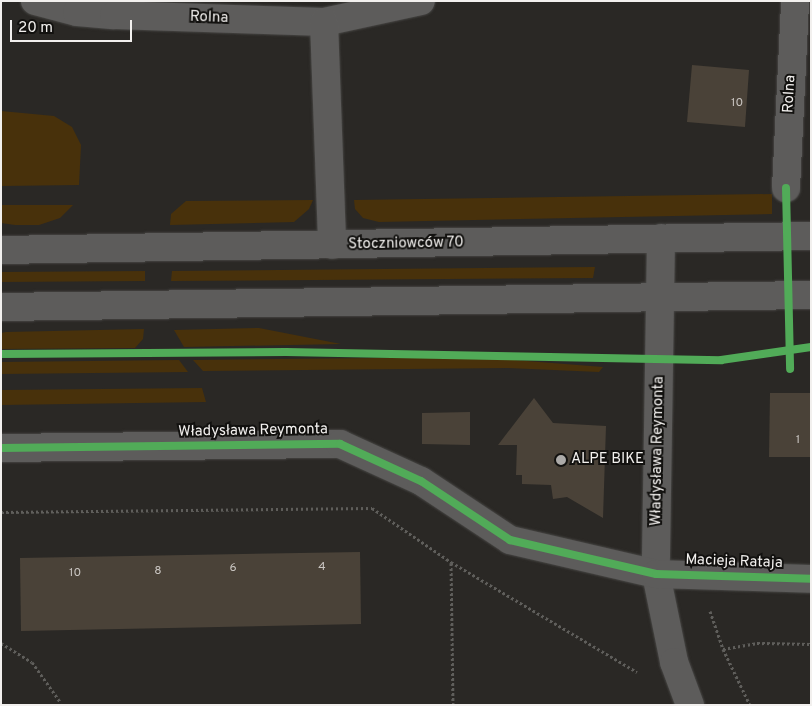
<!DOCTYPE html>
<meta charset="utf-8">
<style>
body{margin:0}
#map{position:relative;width:812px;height:706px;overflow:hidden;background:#2a2825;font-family:Overpass,sans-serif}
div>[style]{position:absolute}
.green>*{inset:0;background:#48310b}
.building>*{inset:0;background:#4a4238}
.path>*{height:3px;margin-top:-1.5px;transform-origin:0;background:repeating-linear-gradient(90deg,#5f5e5b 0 2.5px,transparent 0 5px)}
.roads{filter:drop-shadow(0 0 1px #474644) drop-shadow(0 0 1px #474644)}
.minor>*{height:28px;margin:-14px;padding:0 14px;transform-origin:14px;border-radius:14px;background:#5d5c5b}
.tertiary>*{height:28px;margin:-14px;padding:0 14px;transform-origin:14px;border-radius:14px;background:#5d5c5b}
.cycleway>*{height:8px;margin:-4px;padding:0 4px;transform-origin:4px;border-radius:4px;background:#51ab58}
.dots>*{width:14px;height:14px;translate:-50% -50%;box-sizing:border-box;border:2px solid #12110f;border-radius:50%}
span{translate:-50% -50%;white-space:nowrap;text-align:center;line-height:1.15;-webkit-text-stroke:4px #12110f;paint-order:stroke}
.number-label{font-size:12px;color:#c8c4c0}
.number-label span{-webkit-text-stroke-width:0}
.street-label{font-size:15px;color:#f2f0ee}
.poi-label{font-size:15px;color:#f2f0ee}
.left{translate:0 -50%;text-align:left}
.frame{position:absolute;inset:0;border:2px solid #f2f0ee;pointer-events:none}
.scale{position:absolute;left:10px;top:20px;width:122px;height:22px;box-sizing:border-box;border:2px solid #f2f0ee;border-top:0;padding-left:6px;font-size:15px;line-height:18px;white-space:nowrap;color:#f2f0ee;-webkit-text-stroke:4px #12110f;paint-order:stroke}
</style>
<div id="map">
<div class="green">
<div style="clip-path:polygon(1px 111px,54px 116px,72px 127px,81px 145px,79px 185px,1px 186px)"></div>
<div style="clip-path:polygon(772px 194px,772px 214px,379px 222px,363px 218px,355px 209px,354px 200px)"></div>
<div style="clip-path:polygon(313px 200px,309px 209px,294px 222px,170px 225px,171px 214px,186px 201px)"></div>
<div style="clip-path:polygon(1px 205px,73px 205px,60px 218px,39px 225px,15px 225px,1px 223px)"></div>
<div style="clip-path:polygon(595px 267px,593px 278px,171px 281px,172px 271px)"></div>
<div style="clip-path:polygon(145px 271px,145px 281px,1px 282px,1px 272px)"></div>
<div style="clip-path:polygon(259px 328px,341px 344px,184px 347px,174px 330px)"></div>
<div style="clip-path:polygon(144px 329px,143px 339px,135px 348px,1px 349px,1px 333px,6px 332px)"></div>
<div style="clip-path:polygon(476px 357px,603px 367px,599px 372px,508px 368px,203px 371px,193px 360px)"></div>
<div style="clip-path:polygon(179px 360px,188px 372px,1px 374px,1px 362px)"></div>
<div style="clip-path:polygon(202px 388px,206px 402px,1px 405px,1px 390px)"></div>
</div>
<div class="building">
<div style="clip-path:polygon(692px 65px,749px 70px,745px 127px,687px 122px)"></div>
<div style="clip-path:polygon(770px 393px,811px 393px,811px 457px,769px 457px)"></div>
<div style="clip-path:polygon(534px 398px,553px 423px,606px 426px,603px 518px,567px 497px,553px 499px,551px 485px,522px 484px,522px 475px,516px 475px,517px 445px,498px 445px)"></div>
<div style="clip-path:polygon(470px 412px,470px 445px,422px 444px,422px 413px)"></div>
<div style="clip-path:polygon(360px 552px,361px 624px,21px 631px,20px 558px)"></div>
</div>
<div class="path">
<div style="left:1px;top:512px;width:371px;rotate:-0.6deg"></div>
<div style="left:372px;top:508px;width:96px;rotate:34.4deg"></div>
<div style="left:451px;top:562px;width:216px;rotate:30.6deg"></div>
<div style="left:451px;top:563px;width:142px;rotate:89.2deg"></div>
<div style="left:710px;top:611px;width:40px;rotate:71.1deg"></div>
<div style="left:723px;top:649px;width:62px;rotate:64.3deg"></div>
<div style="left:1px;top:643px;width:36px;rotate:32deg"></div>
<div style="left:32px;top:662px;width:50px;rotate:54.7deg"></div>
<div style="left:723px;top:649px;width:35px;rotate:-10deg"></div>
<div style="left:757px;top:643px;width:54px;rotate:1.1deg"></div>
</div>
<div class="roads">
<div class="minor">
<div style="left:35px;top:1px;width:43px;rotate:14.7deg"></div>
<div style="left:77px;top:12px;width:37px;rotate:5deg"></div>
<div style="left:114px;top:15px;width:210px;rotate:1.9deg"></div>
<div style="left:324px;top:22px;width:99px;rotate:-12.2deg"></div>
<div style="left:324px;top:22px;width:223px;rotate:87.9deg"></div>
<div style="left:786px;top:188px;width:187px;rotate:-87.2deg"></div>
<div style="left:661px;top:238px;width:336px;rotate:90.9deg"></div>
<div style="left:656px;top:574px;width:90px;rotate:78.4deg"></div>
<div style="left:674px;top:662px;width:46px;rotate:69.6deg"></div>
<div style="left:1px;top:448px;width:339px;rotate:-0.7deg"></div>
<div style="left:340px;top:444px;width:89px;rotate:24.6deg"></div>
<div style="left:421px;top:481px;width:107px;rotate:33.5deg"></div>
<div style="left:510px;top:540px;width:150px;rotate:13.1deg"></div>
<div style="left:656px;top:574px;width:155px;rotate:1.8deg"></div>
</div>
<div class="tertiary">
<div style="left:1px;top:250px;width:810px;rotate:-0.99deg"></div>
<div style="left:1px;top:307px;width:810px;rotate:-0.85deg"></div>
</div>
</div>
<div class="cycleway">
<div style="left:786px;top:188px;width:181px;rotate:88.7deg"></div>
<div style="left:1px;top:354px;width:285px;rotate:-0.4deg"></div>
<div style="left:286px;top:352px;width:435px;rotate:1.1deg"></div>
<div style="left:721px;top:360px;width:91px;rotate:-8.2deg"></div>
<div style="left:1px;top:448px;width:339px;rotate:-0.7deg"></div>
<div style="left:340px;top:444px;width:89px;rotate:24.6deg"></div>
<div style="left:421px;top:481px;width:107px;rotate:33.5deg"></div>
<div style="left:510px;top:540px;width:150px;rotate:13.1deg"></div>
<div style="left:656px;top:574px;width:155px;rotate:1.8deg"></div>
</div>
<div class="dots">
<div style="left:561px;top:460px;background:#acaaa8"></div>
</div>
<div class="number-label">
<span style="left:737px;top:104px">10</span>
<span style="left:798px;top:441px">1</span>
<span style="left:322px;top:568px">4</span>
<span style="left:233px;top:569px">6</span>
<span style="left:158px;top:572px">8</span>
<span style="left:75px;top:574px">10</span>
</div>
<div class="street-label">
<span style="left:209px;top:18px;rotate:2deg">Rolna</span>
<span style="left:790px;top:94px;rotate:-87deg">Rolna</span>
<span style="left:406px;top:244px;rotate:-1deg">Stoczniowców 70</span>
<span style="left:253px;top:431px;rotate:-1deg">Władysława Reymonta</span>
<span style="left:658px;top:451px;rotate:-89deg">Władysława Reymonta</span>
<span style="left:734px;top:562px;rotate:2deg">Macieja Rataja</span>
</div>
<div class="poi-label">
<span class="left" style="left:571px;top:460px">ALPE BIKE</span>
</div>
<div class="frame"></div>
<div class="scale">20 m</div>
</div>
